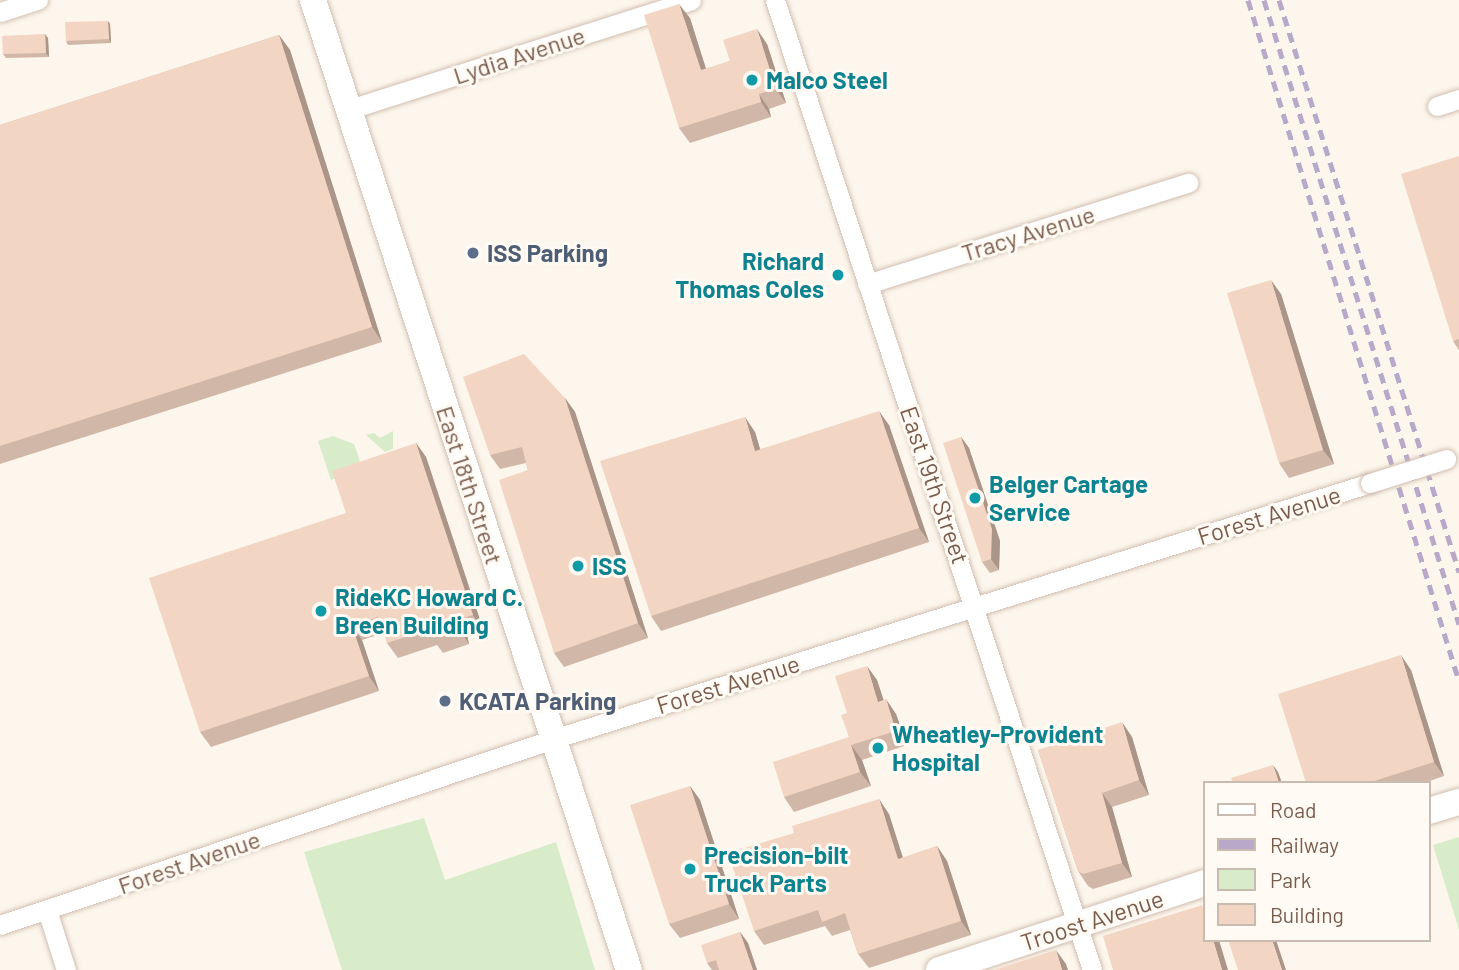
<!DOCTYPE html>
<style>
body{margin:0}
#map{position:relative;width:1459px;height:970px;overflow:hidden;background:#fdf6ec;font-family:Barlow,sans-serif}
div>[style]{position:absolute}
.green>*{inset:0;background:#d8ecc9}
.roads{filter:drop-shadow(0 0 2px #d1beb0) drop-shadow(0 0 2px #d1beb0)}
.street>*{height:19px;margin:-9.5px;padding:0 9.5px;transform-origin:9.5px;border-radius:9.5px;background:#fff}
.secondary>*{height:26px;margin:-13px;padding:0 13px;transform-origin:13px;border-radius:13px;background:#fff}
.rail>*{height:5px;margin-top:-2.5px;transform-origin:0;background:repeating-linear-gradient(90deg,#b9a8c9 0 10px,transparent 0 17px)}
.bridges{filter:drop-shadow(0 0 2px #d1beb0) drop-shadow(0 0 2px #d1beb0)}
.street-bridge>*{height:19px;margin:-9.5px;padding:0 9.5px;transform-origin:9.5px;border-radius:9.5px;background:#fff}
.wall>*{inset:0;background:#d1b7a8}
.shaded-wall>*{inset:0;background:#aa9588}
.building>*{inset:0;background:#f3d5c3}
.dots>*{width:19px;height:19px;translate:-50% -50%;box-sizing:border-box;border:4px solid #fffaf3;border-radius:50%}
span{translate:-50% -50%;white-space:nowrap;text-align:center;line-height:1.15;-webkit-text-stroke:6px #fffaf3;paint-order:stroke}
.street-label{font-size:24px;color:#7a5c4d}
.culture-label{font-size:24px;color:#0d838f;font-weight:700}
.left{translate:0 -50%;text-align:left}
.right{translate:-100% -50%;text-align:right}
.service-label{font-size:24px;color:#4e5e75;font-weight:700}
.legend{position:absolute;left:1203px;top:781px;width:228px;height:161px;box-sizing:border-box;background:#fffaf3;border:2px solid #cabbb1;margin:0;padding:9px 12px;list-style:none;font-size:21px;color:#7a5c4d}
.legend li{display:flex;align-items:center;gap:14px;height:35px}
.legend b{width:35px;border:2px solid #cabbb1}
</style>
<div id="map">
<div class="green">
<div style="clip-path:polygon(393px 431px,393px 449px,385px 452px,366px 435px,374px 433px,380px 438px)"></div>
<div style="clip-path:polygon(333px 436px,354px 444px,360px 461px,350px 474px,331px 480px,318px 441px)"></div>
<div style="clip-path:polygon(424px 818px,445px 880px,556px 842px,595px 970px,342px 970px,304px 852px)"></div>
<div style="clip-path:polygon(1459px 837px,1459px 930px,1433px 845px)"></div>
</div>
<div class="roads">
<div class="street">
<div style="left:775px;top:0;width:1020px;rotate:71.9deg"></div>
<div style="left:0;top:12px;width:40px;rotate:-18deg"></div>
<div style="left:1437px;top:106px;width:23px;rotate:-18deg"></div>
<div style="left:347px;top:110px;width:361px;rotate:-17.7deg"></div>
<div style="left:867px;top:284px;width:337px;rotate:-17.5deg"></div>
<div style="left:47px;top:910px;width:63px;rotate:72.4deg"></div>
<div style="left:0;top:925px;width:583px;rotate:-18.59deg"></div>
<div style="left:553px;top:739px;width:856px;rotate:-17.4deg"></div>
</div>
<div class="secondary">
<div style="left:313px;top:0;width:1020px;rotate:71.96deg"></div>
<div style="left:1429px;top:811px;width:31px;rotate:-17deg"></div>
<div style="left:939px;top:970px;width:280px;rotate:-18.1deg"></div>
</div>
</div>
<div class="rail">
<div style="left:1248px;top:0;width:713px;rotate:72.79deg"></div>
<div style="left:1264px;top:0;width:654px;rotate:72.65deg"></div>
<div style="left:1279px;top:0;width:600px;rotate:72.53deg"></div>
</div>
<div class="bridges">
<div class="street-bridge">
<div style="left:1370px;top:483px;width:80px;rotate:-17.5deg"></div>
</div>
</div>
<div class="wall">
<div style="clip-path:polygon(690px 18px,706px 69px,730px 61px,767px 44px,786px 103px,769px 109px,771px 117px,690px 143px,679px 128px)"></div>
<div style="clip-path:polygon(108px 21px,110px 24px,111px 43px,68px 45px,66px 41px)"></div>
<div style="clip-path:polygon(279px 35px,290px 50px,382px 342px,0 464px,0 125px)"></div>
<div style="clip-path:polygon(48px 38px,49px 57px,6px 58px,3px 54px)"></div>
<div style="clip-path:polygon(1459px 156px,1459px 350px,1453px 341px)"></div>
<div style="clip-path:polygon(1281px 294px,1334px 464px,1289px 478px,1279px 463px)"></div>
<div style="clip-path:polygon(565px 398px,575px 412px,648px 638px,564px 667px,554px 653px,528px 470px,526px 463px,500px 469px,490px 455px)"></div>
<div style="clip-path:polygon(889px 425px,929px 542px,661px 631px,651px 616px,755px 432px,760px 449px)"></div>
<div style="clip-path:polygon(961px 437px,969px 448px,1000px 541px,999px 570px,990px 573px,982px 562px)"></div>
<div style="clip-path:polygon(416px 443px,426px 457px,483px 629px,467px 635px,469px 644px,443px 653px,437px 645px,398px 658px,387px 643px,384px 633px,362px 640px,379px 691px,211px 747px,200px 732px,346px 513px)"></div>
<div style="clip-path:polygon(1411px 670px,1444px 776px,1424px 783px,1306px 783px)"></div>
<div style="clip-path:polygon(877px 680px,883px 700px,896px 714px,907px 745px,862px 760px,871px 786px,794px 812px,784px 797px,849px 737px,847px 713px)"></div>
<div style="clip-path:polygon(1132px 737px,1149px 795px,1112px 807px,1132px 877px,1093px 889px,1088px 886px,1078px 871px,1038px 750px)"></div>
<div style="clip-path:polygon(690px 786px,700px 800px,739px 919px,680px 938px,669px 924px)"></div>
<div style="clip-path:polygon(889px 814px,903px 858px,937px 846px,947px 861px,971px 935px,869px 968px,858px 954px,850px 930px,832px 936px,825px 926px,764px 945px,754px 931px)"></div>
<div style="clip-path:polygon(740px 932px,748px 943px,757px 970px,712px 970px,707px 963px)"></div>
</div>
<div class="shaded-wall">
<div style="clip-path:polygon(679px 4px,690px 18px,711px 85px,701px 70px)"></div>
<div style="clip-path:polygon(108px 21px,110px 24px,111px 43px,109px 39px)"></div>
<div style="clip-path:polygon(757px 29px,767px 44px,786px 103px,776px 89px)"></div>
<div style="clip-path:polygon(45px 34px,48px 38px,49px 57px,46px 53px)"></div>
<div style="clip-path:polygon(279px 35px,290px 50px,382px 342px,372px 327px)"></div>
<div style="clip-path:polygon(759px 94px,769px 109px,771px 117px,761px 102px)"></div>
<div style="clip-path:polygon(1271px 280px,1281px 294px,1334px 464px,1323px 450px)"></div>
<div style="clip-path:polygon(565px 398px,575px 412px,648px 638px,638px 623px)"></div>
<div style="clip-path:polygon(879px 411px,889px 425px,929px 542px,919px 528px)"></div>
<div style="clip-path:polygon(745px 417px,755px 432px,765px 466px,755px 451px)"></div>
<div style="clip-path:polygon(961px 437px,969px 448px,1000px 541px,999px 570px,991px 559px)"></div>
<div style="clip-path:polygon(416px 443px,426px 457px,483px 629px,473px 615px)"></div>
<div style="clip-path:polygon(456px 620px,467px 635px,469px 644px,459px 629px)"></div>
<div style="clip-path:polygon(352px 626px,362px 640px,379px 691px,369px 676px)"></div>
<div style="clip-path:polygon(1401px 655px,1411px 670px,1444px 776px,1434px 762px)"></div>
<div style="clip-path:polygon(867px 666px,877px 680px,889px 716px,878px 702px)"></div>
<div style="clip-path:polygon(886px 699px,896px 714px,907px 745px,896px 731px)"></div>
<div style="clip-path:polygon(1122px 722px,1132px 737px,1149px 795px,1139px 780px)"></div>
<div style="clip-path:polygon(851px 745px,862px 760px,871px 786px,860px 772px)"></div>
<div style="clip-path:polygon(1273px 765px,1278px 772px,1282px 783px,1279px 783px)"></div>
<div style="clip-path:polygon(690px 786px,700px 800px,739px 919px,729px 904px)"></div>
<div style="clip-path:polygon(1102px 793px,1112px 807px,1132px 877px,1122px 863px)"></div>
<div style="clip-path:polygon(879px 799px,889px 814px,908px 874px,898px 859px)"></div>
<div style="clip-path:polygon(937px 846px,947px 861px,971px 935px,961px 921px)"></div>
<div style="clip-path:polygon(740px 932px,748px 943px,757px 970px,753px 970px)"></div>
<div style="clip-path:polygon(1213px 940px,1219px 940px,1228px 970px,1222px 970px)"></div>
<div style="clip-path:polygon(1272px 940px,1276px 940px,1286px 970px,1282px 970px)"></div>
<div style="clip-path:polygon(1056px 950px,1066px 964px,1068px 970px,1062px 970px)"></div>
</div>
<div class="building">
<div style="clip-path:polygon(679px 4px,701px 70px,730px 61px,723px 40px,757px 29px,776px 89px,759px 94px,761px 102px,679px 128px,644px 15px)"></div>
<div style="clip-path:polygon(108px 21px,109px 39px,66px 41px,65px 22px)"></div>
<div style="clip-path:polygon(45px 34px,46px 53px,3px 54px,2px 36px)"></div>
<div style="clip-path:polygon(279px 35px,372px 327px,0 446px,0 125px)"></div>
<div style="clip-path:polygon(1459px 156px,1459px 339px,1453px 341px,1401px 174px)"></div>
<div style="clip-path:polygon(1271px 280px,1323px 450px,1279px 463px,1227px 293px)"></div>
<div style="clip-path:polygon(524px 354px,565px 398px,638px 623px,554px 653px,499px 480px,528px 470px,522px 447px,490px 455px,463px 377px)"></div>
<div style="clip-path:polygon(879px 411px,919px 528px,651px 616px,600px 461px,745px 417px,755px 451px)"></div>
<div style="clip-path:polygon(961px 437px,992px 529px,991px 559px,982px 562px,943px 443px)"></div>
<div style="clip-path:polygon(416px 443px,473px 615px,456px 620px,459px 629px,433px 638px,430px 629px,387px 643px,378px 617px,352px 626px,369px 676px,200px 732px,149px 578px,346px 513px,332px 471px)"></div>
<div style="clip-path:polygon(1401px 655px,1434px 762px,1368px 783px,1306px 783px,1278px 694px)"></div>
<div style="clip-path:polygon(867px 666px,878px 702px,886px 699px,896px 731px,851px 745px,860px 772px,784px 797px,773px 762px,849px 737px,841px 715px,847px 713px,835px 676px)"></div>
<div style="clip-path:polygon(1122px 722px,1139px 780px,1102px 793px,1122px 863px,1083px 874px,1078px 871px,1038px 750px)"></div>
<div style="clip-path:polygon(1273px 765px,1279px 783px,1233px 783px,1231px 778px)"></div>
<div style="clip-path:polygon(690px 786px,729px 904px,669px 924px,630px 805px)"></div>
<div style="clip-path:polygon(879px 799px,898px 859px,937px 846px,961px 921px,858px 954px,845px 913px,822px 922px,818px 910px,754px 931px,728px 853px,794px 833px,792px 826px)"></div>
<div style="clip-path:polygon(1202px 905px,1205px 915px,1205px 940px,1213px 940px,1222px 970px,1113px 970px,1103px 936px)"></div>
<div style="clip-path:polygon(740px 932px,753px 970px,719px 970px,716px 960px,707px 963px,701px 945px)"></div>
<div style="clip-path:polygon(1228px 940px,1272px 940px,1282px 970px,1238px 970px)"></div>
<div style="clip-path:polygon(1056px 950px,1062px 970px,994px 970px)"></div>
</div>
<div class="dots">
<div style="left:752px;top:80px;background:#0f9aa8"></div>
<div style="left:473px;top:253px;background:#5c6f8a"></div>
<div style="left:838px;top:275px;background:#0f9aa8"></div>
<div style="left:975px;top:498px;background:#0f9aa8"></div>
<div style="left:578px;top:566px;background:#0f9aa8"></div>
<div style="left:321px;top:611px;background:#0f9aa8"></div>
<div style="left:445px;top:701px;background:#5c6f8a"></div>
<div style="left:878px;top:748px;background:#0f9aa8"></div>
<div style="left:690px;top:869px;background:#0f9aa8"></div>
</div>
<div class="street-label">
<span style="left:519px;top:55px;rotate:-18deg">Lydia Avenue</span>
<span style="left:1028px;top:233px;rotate:-17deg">Tracy Avenue</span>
<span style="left:470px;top:485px;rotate:72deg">East 18th Street</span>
<span style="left:935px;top:485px;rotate:71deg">East 19th Street</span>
<span style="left:1269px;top:515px;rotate:-17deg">Forest Avenue</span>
<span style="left:728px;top:684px;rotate:-17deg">Forest Avenue</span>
<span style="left:189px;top:862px;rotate:-19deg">Forest Avenue</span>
<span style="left:1092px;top:920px;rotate:-18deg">Troost Avenue</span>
</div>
<div class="culture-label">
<span class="left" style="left:766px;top:80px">Malco Steel</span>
<span class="right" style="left:824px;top:275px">Richard<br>Thomas Coles</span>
<span class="left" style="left:989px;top:498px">Belger Cartage<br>Service</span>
<span class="left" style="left:592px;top:566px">ISS</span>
<span class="left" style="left:335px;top:611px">RideKC Howard C.<br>Breen Building</span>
<span class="left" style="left:892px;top:748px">Wheatley-Provident<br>Hospital</span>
<span class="left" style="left:704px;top:869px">Precision-bilt<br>Truck Parts</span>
</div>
<div class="service-label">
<span class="left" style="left:487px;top:253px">ISS Parking</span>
<span class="left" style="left:459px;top:701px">KCATA Parking</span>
</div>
<ul class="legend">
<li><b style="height:9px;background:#fff"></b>Road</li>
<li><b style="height:9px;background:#b9a8c9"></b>Railway</li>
<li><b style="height:19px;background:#d8ecc9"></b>Park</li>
<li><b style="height:19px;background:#f3d5c3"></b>Building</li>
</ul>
</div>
